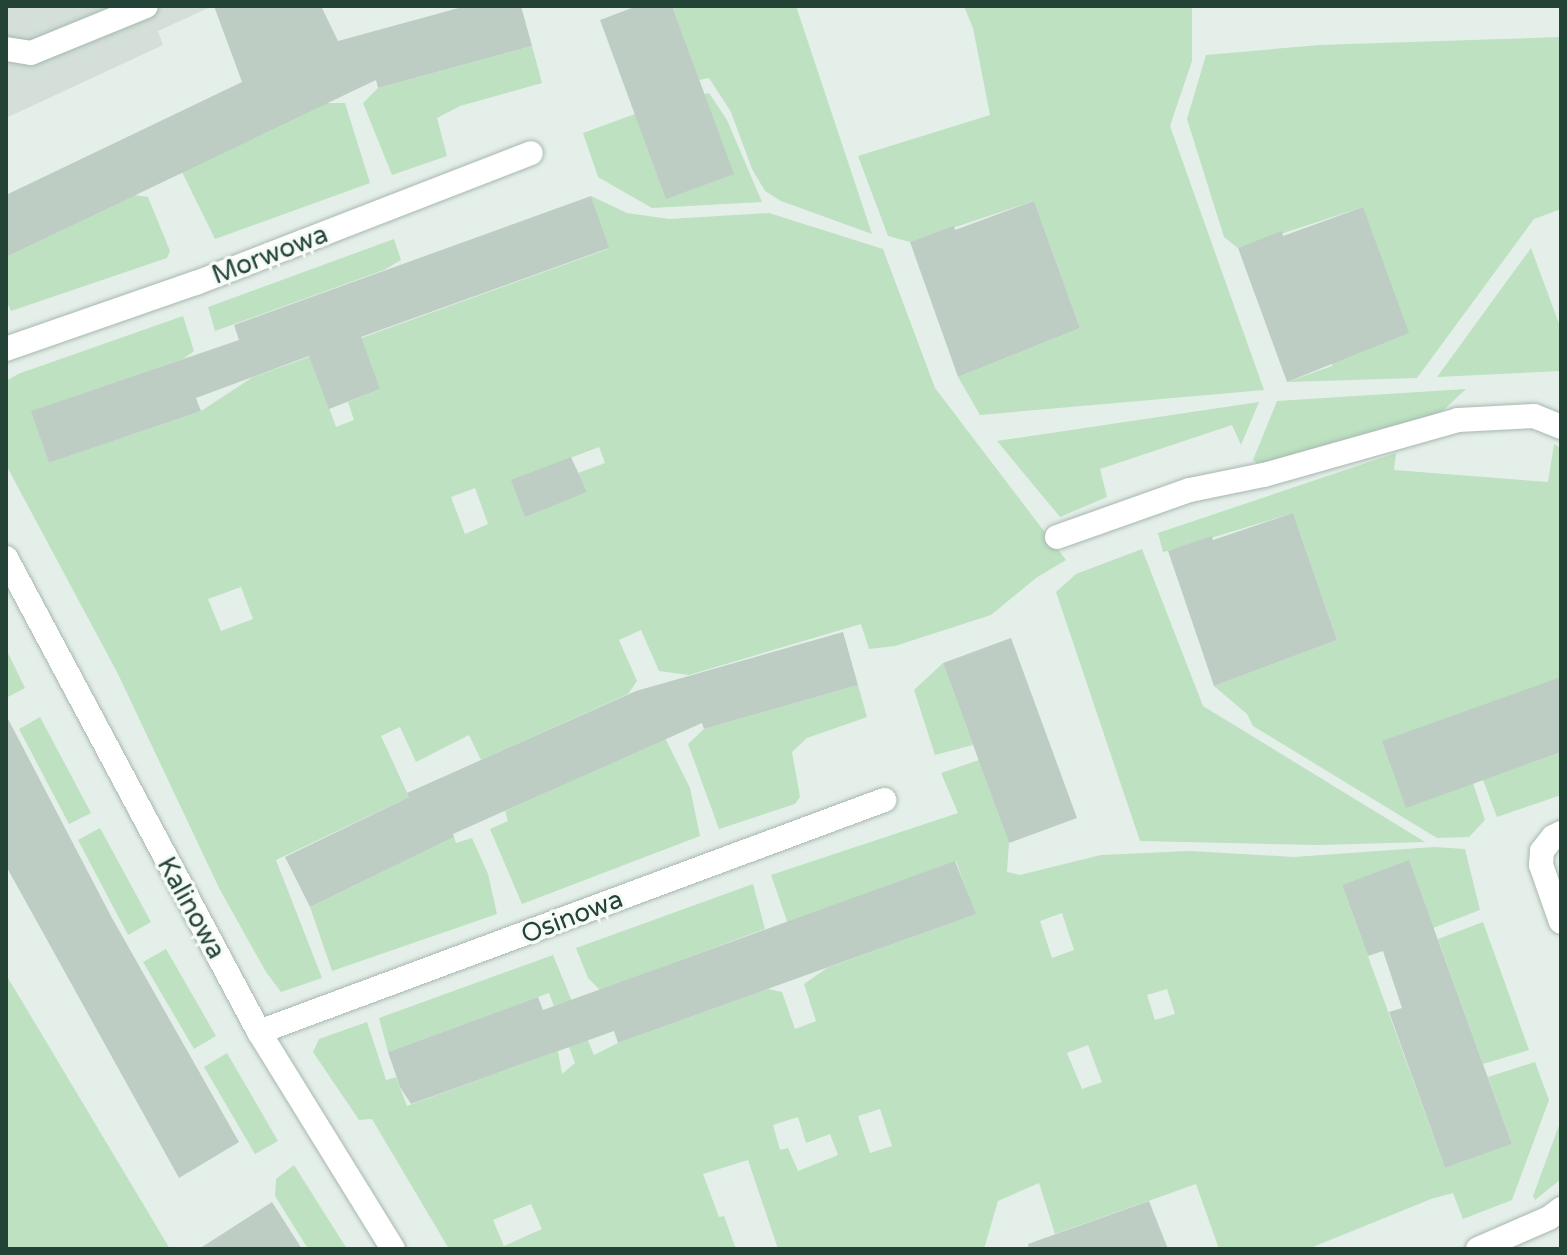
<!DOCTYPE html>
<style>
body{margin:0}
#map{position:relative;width:1567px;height:1255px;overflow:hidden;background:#e5efe9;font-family:"Varela Round",sans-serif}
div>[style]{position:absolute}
.built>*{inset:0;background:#d3dfd8}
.green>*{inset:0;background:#bde1c1}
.building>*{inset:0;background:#bdcdc4}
.roads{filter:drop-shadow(0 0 2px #a7b8af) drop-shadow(0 0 2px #a7b8af)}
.minor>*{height:24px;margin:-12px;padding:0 12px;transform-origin:12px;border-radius:12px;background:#fff}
span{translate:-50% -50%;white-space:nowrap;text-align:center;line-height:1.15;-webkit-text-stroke:7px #f6fbf8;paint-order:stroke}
.street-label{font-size:26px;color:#224335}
.frame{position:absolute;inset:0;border:8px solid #224335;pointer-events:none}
</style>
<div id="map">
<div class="built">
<div style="clip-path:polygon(6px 6px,213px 6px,158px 31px,163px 45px,6px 118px)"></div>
</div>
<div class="green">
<div style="clip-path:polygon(672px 6px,796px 6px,872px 234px,781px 201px,765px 191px,752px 169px,731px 112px,709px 78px,699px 80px)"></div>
<div style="clip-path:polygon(964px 6px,1192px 6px,1192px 61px,1170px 126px,1264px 390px,980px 415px,958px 377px,1080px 328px,1034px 201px,910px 242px,888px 236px,858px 156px,990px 115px,973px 28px)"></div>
<div style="clip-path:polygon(1561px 37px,1561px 209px,1534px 219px,1417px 378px,1287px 382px,1332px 366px,1363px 207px,1238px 248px,1224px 237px,1187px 119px,1206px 55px,1319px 45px)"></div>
<div style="clip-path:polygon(532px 46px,542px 83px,460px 106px,437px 118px,447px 156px,392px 175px,363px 103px,378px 88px)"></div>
<div style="clip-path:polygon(709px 93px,727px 120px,762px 202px,652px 208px,598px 177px,583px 133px,635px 114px)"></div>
<div style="clip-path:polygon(326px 103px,345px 103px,370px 183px,215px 239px,182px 172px)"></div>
<div style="clip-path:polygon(134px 195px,148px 197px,170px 251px,167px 258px,11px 311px,6px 300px,6px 257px)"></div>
<div style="clip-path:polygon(evenodd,591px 196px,627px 213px,669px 219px,769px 213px,883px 249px,935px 388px,1066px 560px,1036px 578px,991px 615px,895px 646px,869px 649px,861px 624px,689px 675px,659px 671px,641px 630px,619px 640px,637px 681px,628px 694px,481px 760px,469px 735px,416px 762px,400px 727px,381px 736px,409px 797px,276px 860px,322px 978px,281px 992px,266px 972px,219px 888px,118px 674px,6px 465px,6px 381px,18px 374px,183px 316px,194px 351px,183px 359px,32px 411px,49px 463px,201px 411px,253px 377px,608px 249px,591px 196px,370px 364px,380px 389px,348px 402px,354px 420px,336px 427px,320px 383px,370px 364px,591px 196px,599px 447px,605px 463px,578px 473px,587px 492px,525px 516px,512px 480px,599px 447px,591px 196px,475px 488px,488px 524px,465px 534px,451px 497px,475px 488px,591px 196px,241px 587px,253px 619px,221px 631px,208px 599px,241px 587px)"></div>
<div style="clip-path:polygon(394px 239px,401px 260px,384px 270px,215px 331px,208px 307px)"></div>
<div style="clip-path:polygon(1531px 248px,1561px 329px,1561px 371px,1437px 377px)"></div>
<div style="clip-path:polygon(1466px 389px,1436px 417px,1260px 465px,1253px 460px,1277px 401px)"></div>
<div style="clip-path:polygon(1259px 402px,1241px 445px,1232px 425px,1100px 469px,1107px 497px,1060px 517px,997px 441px)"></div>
<div style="clip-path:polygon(1554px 444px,1561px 448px,1561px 677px,1473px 783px,1485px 820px,1469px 837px,1437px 838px,1253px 726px,1247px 714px,1214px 686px,1337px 640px,1293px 513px,1168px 551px,1163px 552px,1158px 533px,1396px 453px,1394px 470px,1548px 482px)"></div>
<div style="clip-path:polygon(1142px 549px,1203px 706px,1425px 842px,1319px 845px,1140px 841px,1056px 592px,1076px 574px)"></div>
<div style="clip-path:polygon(6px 649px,25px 688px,6px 698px)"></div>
<div style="clip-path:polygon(943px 663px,973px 745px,935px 755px,914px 690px)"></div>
<div style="clip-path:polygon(858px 685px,867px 717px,807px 738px,792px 752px,800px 797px,795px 804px,719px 829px,688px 744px,704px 729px)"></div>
<div style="clip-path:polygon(40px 717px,91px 813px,69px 824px,19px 729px)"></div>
<div style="clip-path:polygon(665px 738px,690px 788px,700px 836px,522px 904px,490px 829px,508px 821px,505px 811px)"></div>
<div style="clip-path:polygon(1561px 752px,1561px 795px,1497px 817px,1483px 780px)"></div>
<div style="clip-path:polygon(evenodd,979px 760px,1009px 843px,1007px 872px,1020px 875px,1101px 855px,1190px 851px,1294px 857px,1434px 847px,1465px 849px,1480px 910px,1433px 928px,1409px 861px,1342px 885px,1445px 1168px,1512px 1144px,1488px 1077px,1535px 1062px,1549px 1100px,1512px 1200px,1463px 1219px,1453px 1193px,1431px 1199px,1308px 1249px,1219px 1249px,1196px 1184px,1055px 1234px,1039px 1183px,998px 1201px,984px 1249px,778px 1249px,748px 1160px,703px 1174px,719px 1217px,724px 1216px,736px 1249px,449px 1249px,372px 1119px,359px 1120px,313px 1052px,319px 1039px,367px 1022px,386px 1080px,396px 1077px,407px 1106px,558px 1051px,562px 1074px,575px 1063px,549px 993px,388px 1052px,379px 1018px,553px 955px,594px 1055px,618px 1043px,768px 989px,782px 992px,795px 1029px,816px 1021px,804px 984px,827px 968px,975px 914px,956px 861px,807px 915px,789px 927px,771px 875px,958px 813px,941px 773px,979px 760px,1062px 913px,1074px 950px,1052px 958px,1040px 921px,1062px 913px,979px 760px,1167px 989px,1175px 1014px,1155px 1020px,1147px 995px,1167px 989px,979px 760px,1088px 1045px,1102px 1082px,1082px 1089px,1067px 1053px,1088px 1045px,979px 760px,880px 1109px,892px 1146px,870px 1153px,858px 1116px,880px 1109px,979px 760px,798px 1117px,806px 1143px,830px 1134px,838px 1155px,798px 1171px,788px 1148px,780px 1150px,773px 1125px,798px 1117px,979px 760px,531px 1204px,542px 1229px,504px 1246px,493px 1220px,531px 1204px)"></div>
<div style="clip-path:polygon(100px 828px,151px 922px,128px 935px,78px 840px)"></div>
<div style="clip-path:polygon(454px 837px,456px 843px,472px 838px,488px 874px,497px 914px,332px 971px,310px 907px)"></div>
<div style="clip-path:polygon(753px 884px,765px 929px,600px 990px,588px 978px,576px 948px)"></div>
<div style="clip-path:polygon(1483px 922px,1529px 1050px,1483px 1064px,1438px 939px)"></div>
<div style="clip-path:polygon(166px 949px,216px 1036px,194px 1049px,143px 962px)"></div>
<div style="clip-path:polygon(6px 975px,26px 1008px,170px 1249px,6px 1249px)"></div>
<div style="clip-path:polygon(227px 1053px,278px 1141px,255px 1154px,204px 1067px)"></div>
<div style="clip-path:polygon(1561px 1120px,1561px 1179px,1535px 1200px,1533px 1196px)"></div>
<div style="clip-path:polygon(294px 1165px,347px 1249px,308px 1249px,275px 1196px,276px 1179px)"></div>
</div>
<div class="building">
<div style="clip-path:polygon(214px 6px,321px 6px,338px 41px,466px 6px,521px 6px,532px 46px,378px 88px,376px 80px,6px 257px,6px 195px,242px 82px)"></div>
<div style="clip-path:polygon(637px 6px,672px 6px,734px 174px,666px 199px,600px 20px)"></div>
<div style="clip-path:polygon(591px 196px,609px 248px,361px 337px,380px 389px,329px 409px,309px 356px,196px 398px,201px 411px,49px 463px,31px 411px,239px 340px,234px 325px)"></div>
<div style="clip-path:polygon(1034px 201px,1080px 328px,958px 377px,910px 242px,954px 226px,955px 230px)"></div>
<div style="clip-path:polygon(1363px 207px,1409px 333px,1287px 382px,1238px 248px,1282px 231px,1283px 236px)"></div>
<div style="clip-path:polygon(571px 457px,587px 492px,525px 517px,511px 480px)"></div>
<div style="clip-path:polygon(1293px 513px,1337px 640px,1214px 686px,1168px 551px,1212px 536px,1213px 540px)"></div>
<div style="clip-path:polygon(843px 632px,858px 685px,704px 729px,702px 723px,453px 834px,454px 837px,310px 907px,285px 857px,409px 797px,407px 793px,636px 691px)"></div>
<div style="clip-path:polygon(1011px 638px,1077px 818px,1009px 843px,943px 663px)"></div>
<div style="clip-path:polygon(1561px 677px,1561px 752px,1406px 808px,1382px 741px)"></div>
<div style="clip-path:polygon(6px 715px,112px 918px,239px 1142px,179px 1178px,6px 866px)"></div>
<div style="clip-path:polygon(1409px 860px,1512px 1144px,1445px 1168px,1389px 1012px,1402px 1008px,1383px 951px,1368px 956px,1342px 885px)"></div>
<div style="clip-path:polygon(955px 861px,976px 914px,618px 1043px,614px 1031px,411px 1104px,400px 1087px,388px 1052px,538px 997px,543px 1010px)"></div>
<div style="clip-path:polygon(1149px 1201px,1168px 1249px,1029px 1249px,1028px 1244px)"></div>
<div style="clip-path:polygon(272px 1202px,302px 1249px,199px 1249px)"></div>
</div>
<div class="roads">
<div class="minor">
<div style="left:6px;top:49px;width:25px;rotate:9deg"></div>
<div style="left:31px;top:53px;width:124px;rotate:-22.2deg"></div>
<div style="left:6px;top:349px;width:201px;rotate:-19.2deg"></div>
<div style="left:196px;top:283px;width:359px;rotate:-21.2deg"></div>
<div style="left:1057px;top:537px;width:141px;rotate:-19.5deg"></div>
<div style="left:1190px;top:490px;width:76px;rotate:-11.5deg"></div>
<div style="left:1264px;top:475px;width:202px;rotate:-15.8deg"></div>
<div style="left:1458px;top:420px;width:76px;rotate:-3deg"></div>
<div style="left:1534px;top:416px;width:29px;rotate:22deg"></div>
<div style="left:6px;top:558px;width:537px;rotate:61.91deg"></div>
<div style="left:259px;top:1032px;width:255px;rotate:58.3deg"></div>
<div style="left:1561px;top:833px;width:9px;rotate:153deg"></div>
<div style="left:1553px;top:837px;width:18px;rotate:128deg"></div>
<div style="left:1542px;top:851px;width:14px;rotate:94deg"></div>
<div style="left:1541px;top:865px;width:60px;rotate:70.7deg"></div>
<div style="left:259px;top:1032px;width:667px;rotate:-20.36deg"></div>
<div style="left:1478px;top:1249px;width:77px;rotate:-23.6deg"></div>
<div style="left:1549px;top:1218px;width:15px;rotate:-37deg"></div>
</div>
</div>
<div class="street-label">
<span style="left:270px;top:255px;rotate:-21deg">Morwowa</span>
<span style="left:191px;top:908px;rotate:61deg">Kalinowa</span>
<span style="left:572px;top:917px;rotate:-21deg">Osinowa</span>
</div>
<div class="frame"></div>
</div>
